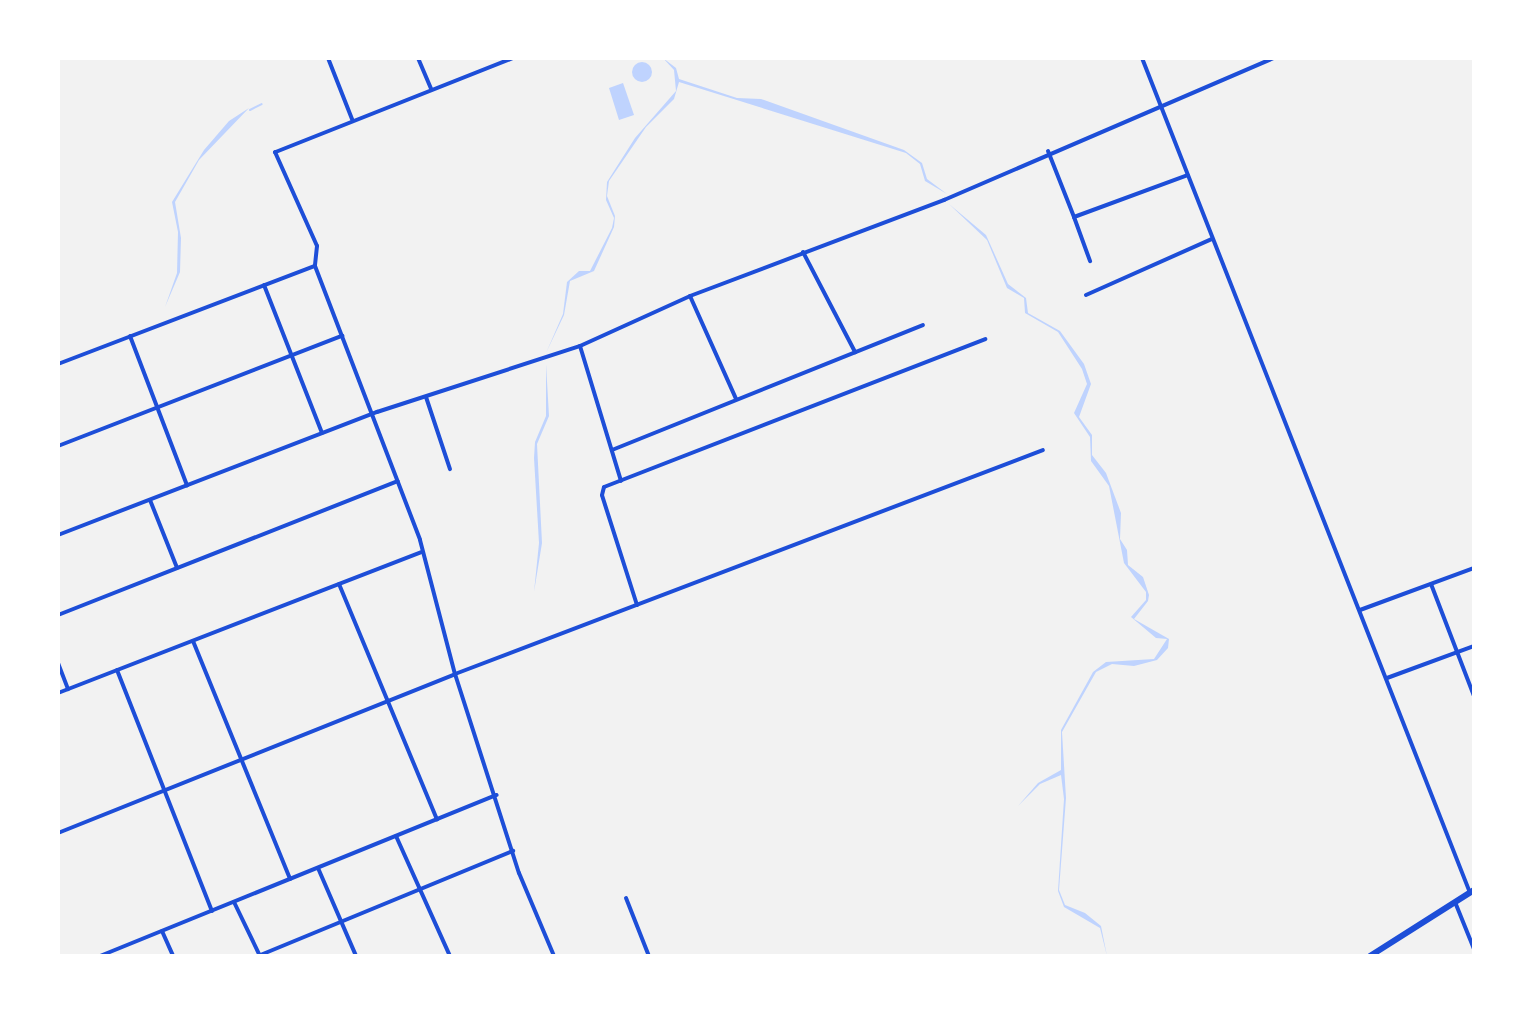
<!DOCTYPE html>
<style>
body{margin:0}
#map{position:relative;width:1532px;height:1014px;overflow:hidden;background:#f2f2f2;font-family:"Noto Serif",serif}
div>[style]{position:absolute}
.water>*{inset:0;background:#bfd3fe}
.round{border-radius:50%}
.stream>*{height:2px;margin:-1px;padding:0 1px;transform-origin:1px;border-radius:1px;background:#bfd3fe}
.minor>*{height:4px;margin:-2px;padding:0 2px;transform-origin:2px;border-radius:2px;background:#1d4ed8}
.tertiary>*{height:6px;margin:-3px;padding:0 3px;transform-origin:3px;border-radius:3px;background:#1d4ed8}
span{translate:-50% -50%;white-space:nowrap;text-align:center;line-height:1.15;-webkit-text-stroke:6px #fff;paint-order:stroke}
.frame{position:absolute;inset:0;border:60px solid #fff;pointer-events:none}
</style>
<div id="map">
<div class="water">
<div style="clip-path:polygon(663px 58px,676px 68px,679px 79px,737px 98px,761px 99px,904px 150px,922px 163px,927px 179px,947px 194px,925px 181px,920px 164px,906px 153px,679px 82px,674px 99px,646px 127px,609px 181px,607px 196px,615px 216px,614px 227px,594px 271px,570px 281px,564px 315px,546px 353px,563px 314px,567px 282px,579px 271px,590px 271px,612px 228px,614px 218px,606px 200px,607px 182px,635px 138px,676px 91px,674px 70px)"></div>
<div class="round" style="left:632px;top:62px;width:20px;height:20px"></div>
<div style="clip-path:polygon(623px 83px,634px 115px,619px 120px,609px 88px)"></div>
<div style="clip-path:polygon(249px 108px,199px 160px,175px 202px,181px 238px,180px 272px,165px 307px,177px 273px,178px 232px,172px 202px,204px 150px,229px 121px)"></div>
<div style="clip-path:polygon(949px 204px,986px 235px,1008px 284px,1026px 298px,1028px 313px,1060px 331px,1084px 364px,1091px 384px,1079px 417px,1092px 435px,1092px 455px,1106px 473px,1121px 513px,1120px 539px,1127px 550px,1128px 565px,1143px 577px,1149px 595px,1148px 601px,1134px 619px,1169px 639px,1168px 648px,1157px 660px,1134px 666px,1112px 664px,1096px 672px,1062px 732px,1066px 798px,1059px 890px,1065px 905px,1085px 913px,1101px 926px,1107px 956px,1100px 928px,1064px 907px,1058px 891px,1064px 799px,1061px 775px,1040px 784px,1018px 806px,1038px 783px,1061px 770px,1061px 730px,1093px 672px,1106px 662px,1154px 659px,1167px 639px,1156px 638px,1131px 617px,1146px 600px,1146px 592px,1124px 563px,1109px 486px,1091px 461px,1090px 437px,1074px 413px,1087px 384px,1082px 369px,1058px 332px,1025px 313px,1024px 298px,1007px 288px,987px 240px)"></div>
<div style="clip-path:polygon(546px 364px,549px 416px,537px 444px,542px 543px,534px 592px,539px 543px,534px 458px,535px 442px,546px 416px)"></div>
</div>
<div class="stream">
<div style="left:250px;top:110px;width:13px;rotate:-27deg"></div>
</div>
<div class="minor">
<div style="left:328px;top:58px;width:66px;rotate:68.5deg"></div>
<div style="left:418px;top:58px;width:34px;rotate:67deg"></div>
<div style="left:513px;top:58px;width:256px;rotate:158.4deg"></div>
<div style="left:275px;top:152px;width:103px;rotate:65.9deg"></div>
<div style="left:317px;top:246px;width:20px;rotate:96deg"></div>
<div style="left:315px;top:266px;width:293px;rotate:69deg"></div>
<div style="left:420px;top:540px;width:138px;rotate:75.4deg"></div>
<div style="left:455px;top:674px;width:209px;rotate:72.2deg"></div>
<div style="left:519px;top:873px;width:90px;rotate:67.1deg"></div>
<div style="left:1142px;top:58px;width:897px;rotate:68.55deg"></div>
<div style="left:1048px;top:151px;width:71px;rotate:68.5deg"></div>
<div style="left:1074px;top:217px;width:121px;rotate:-20.2deg"></div>
<div style="left:1074px;top:217px;width:47px;rotate:70deg"></div>
<div style="left:803px;top:252px;width:113px;rotate:62.5deg"></div>
<div style="left:264px;top:285px;width:159px;rotate:68.6deg"></div>
<div style="left:1086px;top:295px;width:138px;rotate:-24deg"></div>
<div style="left:690px;top:296px;width:113px;rotate:65.9deg"></div>
<div style="left:130px;top:336px;width:160px;rotate:69.1deg"></div>
<div style="left:580px;top:346px;width:141px;rotate:73.1deg"></div>
<div style="left:58px;top:364px;width:275px;rotate:-20.9deg"></div>
<div style="left:426px;top:397px;width:76px;rotate:71.6deg"></div>
<div style="left:58px;top:446px;width:305px;rotate:-21.2deg"></div>
<div style="left:612px;top:450px;width:335px;rotate:-21.9deg"></div>
<div style="left:150px;top:500px;width:73px;rotate:68.3deg"></div>
<div style="left:58px;top:535px;width:342px;rotate:-21.1deg"></div>
<div style="left:377px;top:412px;width:213px;rotate:-18deg"></div>
<div style="left:580px;top:346px;width:121px;rotate:-24.4deg"></div>
<div style="left:690px;top:296px;width:272px;rotate:-20.7deg"></div>
<div style="left:944px;top:200px;width:359px;rotate:-23.3deg"></div>
<div style="left:339px;top:584px;width:255px;rotate:67.4deg"></div>
<div style="left:1431px;top:584px;width:120px;rotate:69deg"></div>
<div style="left:637px;top:605px;width:115px;rotate:-107.7deg"></div>
<div style="left:602px;top:495px;width:8px;rotate:-76deg"></div>
<div style="left:604px;top:487px;width:409px;rotate:-21.2deg"></div>
<div style="left:1360px;top:610px;width:121px;rotate:-20.2deg"></div>
<div style="left:58px;top:615px;width:365px;rotate:-21.5deg"></div>
<div style="left:193px;top:641px;width:257px;rotate:67.8deg"></div>
<div style="left:58px;top:663px;width:28px;rotate:69deg"></div>
<div style="left:117px;top:670px;width:259px;rotate:68.5deg"></div>
<div style="left:1387px;top:678px;width:93px;rotate:-20.2deg"></div>
<div style="left:58px;top:693px;width:389px;rotate:-21.2deg"></div>
<div style="left:58px;top:833px;width:428px;rotate:-21.8deg"></div>
<div style="left:455px;top:674px;width:629px;rotate:-20.85deg"></div>
<div style="left:396px;top:836px;width:132px;rotate:65.8deg"></div>
<div style="left:318px;top:868px;width:96px;rotate:66.6deg"></div>
<div style="left:626px;top:898px;width:62px;rotate:68.4deg"></div>
<div style="left:234px;top:902px;width:60px;rotate:64.3deg"></div>
<div style="left:1455px;top:902px;width:51px;rotate:68deg"></div>
<div style="left:162px;top:931px;width:27px;rotate:66deg"></div>
<div style="left:100px;top:956px;width:428px;rotate:-22.1deg"></div>
<div style="left:258px;top:956px;width:276px;rotate:-22.4deg"></div>
</div>
<div class="tertiary">
<div style="left:1370px;top:956px;width:123px;rotate:-32.4deg"></div>
</div>
<div class="frame"></div>
</div>
